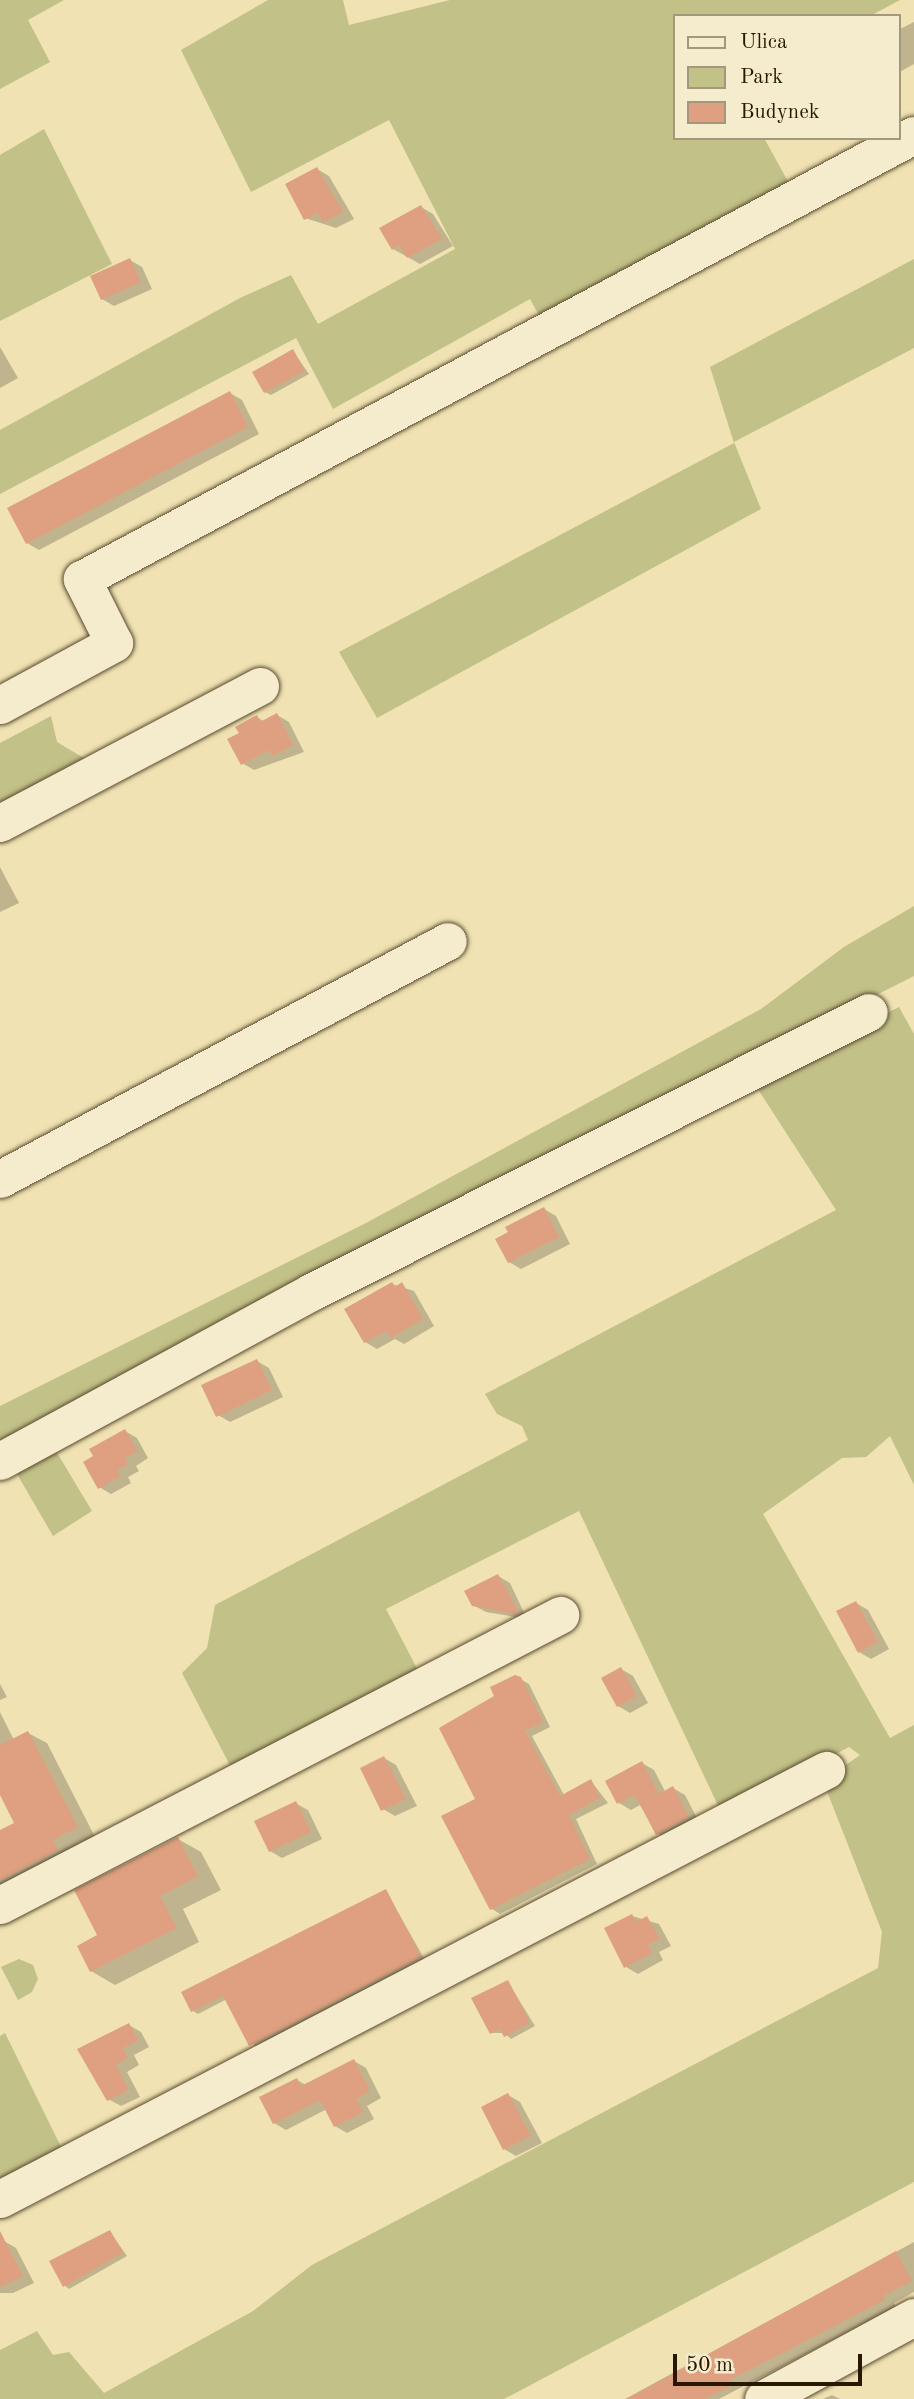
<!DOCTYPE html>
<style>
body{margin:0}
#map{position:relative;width:914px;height:2399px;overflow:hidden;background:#f0e2b3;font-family:"Old Standard TT",serif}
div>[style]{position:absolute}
.green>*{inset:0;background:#c1c188}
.shadow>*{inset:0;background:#0003}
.building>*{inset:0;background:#dea081}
.roads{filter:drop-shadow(0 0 2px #5a4a2e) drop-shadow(0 0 2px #5a4a2e)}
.minor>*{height:37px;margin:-18.5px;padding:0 18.5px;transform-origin:18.5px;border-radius:18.5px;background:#f5ecce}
span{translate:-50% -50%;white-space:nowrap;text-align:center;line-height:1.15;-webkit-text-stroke:6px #f5ecce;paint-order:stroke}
.legend{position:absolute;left:673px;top:14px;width:228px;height:126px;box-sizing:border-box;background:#f5ecce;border:2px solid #a3977c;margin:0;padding:9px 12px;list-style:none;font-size:21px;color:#281701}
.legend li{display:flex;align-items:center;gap:14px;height:35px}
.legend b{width:35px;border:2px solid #a3977c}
.scale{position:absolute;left:673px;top:2354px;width:189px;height:32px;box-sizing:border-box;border:4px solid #281701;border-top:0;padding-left:9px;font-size:21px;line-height:24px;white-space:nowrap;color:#281701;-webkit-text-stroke:5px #f5ecce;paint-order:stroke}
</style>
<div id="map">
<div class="green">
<div style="clip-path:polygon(0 0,64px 0,28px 20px,50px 62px,0 89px)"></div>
<div style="clip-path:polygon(268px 0,343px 0,349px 25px,450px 0,900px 0,870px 16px,674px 16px,674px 138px,764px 138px,790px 185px,541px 319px,530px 299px,333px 409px,296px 338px,0 494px,0 430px,240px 298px,291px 275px,318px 324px,455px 249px,389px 120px,251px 192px,181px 50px)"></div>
<div style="clip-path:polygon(44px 129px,112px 264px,0 321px,0 155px)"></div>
<div style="clip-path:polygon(914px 259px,914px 348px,734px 442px,761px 509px,377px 718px,339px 652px,734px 443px,710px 367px)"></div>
<div style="clip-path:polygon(51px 716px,57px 742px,92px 763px,0 815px,0 743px)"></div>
<div style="clip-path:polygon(914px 906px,914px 976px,583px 1143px,0 1447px,0 1406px,366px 1223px,761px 1009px,844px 947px)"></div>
<div style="clip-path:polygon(899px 1007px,914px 1034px,914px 1485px,890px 1436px,866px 1457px,842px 1458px,763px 1514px,890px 1738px,914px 1725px,914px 2182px,504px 2399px,0 2399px,0 2350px,37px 2331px,53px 2355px,69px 2352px,104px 2393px,253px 2311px,312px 2265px,878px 1968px,882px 1932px,823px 1781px,860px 1755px,849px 1747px,722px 1814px,579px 1511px,386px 1609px,423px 1680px,236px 1777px,182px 1673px,207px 1648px,215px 1605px,528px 1440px,522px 1426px,497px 1414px,485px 1394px,836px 1210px,752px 1080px)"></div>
<div style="clip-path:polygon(53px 1446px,92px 1511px,53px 1536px,10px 1462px)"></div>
<div style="clip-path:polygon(19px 1959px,33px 1965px,38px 1979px,32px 1992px,18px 2000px,1px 1967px)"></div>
<div style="clip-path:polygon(5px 2033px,66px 2157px,0 2191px,0 2036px)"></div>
</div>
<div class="shadow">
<div style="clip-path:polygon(914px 22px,914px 64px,898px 73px,898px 30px)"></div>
<div style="clip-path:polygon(317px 169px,329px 176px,354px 219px,336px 228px,305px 218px)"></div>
<div style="clip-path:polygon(421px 207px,433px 214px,453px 246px,420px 264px,393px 249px)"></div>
<div style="clip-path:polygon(130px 260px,142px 267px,152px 289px,114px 306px,102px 299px)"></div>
<div style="clip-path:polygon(0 347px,18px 378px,0 388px)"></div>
<div style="clip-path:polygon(293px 351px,309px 374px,271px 395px,265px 392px)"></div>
<div style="clip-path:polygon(230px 393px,242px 400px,259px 434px,39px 550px,27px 543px)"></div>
<div style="clip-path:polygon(277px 715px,289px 722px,304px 752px,254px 770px,242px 763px,257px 717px,265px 722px)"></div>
<div style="clip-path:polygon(0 867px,19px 903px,0 912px)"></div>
<div style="clip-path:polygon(544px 1209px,556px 1216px,570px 1244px,521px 1269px,509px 1262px,510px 1232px)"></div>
<div style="clip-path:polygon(392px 1284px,414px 1291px,434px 1326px,404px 1344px,395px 1339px,377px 1349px,365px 1342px)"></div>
<div style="clip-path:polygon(257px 1361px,269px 1368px,283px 1397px,230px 1422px,218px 1415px)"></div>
<div style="clip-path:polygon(125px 1431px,137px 1438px,148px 1458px,136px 1466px,139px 1471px,128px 1477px,131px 1483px,111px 1494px,99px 1487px)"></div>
<div style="clip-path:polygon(498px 1576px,510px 1583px,527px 1619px,486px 1612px,473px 1605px)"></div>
<div style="clip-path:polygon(856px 1603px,868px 1610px,889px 1649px,871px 1659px,859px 1652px)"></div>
<div style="clip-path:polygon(621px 1669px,633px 1676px,648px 1703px,630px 1713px,618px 1706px)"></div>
<div style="clip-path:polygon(520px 1679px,529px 1684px,550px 1727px,532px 1736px,564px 1795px,591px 1781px,608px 1803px,576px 1819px,597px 1864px,500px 1914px,492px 1909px,477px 1799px,497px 1696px)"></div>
<div style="clip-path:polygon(0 1684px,7px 1697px,0 1700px)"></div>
<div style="clip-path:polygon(0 1712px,14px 1740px,28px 1733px,47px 1743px,95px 1837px,0 1899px,0 1832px,17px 1823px,0 1791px)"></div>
<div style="clip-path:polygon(384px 1758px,396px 1765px,417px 1806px,395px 1816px,383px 1809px)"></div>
<div style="clip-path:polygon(642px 1763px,654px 1770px,666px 1793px,673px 1788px,685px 1795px,700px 1824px,669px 1840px,657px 1833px,640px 1805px,631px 1810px,619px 1803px)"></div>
<div style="clip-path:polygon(295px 1803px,308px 1810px,322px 1839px,282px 1858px,270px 1851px)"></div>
<div style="clip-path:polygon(178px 1839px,201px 1852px,221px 1890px,183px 1909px,199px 1942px,115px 1985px,91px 1971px,100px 1936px)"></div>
<div style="clip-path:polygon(386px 1891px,425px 1960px,256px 2048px,227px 1999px,198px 2014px,193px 2011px)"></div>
<div style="clip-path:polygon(632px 1916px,659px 1924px,671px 1946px,659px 1952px,663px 1960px,638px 1974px,626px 1967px)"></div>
<div style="clip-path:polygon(508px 1982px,535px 2026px,511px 2039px,504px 2033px,492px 2033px,474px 1999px)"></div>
<div style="clip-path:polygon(129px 2025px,141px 2032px,149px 2047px,134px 2055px,139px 2065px,127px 2072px,140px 2097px,121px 2106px,108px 2099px,80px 2050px)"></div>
<div style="clip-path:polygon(354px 2061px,366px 2068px,381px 2098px,367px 2106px,374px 2119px,347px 2133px,335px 2126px,327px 2109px,286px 2130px,274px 2123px,297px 2080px,306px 2085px)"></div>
<div style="clip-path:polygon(508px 2095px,520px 2102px,542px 2143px,516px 2156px,504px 2149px)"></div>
<div style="clip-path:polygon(110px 2232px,127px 2256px,69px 2289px,64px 2285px)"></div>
<div style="clip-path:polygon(4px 2241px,16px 2248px,34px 2283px,13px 2293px,0 2293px,0 2242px)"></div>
<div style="clip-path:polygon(914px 2242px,914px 2292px,894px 2303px,896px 2307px,719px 2399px,625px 2399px)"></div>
<div style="clip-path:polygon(832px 2395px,840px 2399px,823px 2399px)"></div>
</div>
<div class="building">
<div style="clip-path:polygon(317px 167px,343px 212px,323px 222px,318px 213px,304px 220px,285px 184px)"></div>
<div style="clip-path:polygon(421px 205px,442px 239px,407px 258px,399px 245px,392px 250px,379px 228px)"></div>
<div style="clip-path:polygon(130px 258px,141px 282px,101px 300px,90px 276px)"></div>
<div style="clip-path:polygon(293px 349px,305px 371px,264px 393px,252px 372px)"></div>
<div style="clip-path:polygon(230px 391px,248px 427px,26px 544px,7px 508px)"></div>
<div style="clip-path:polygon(277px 713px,293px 745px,272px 756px,269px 750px,241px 765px,227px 739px,239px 733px,235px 727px,257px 715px,260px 722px)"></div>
<div style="clip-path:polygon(544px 1207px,559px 1237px,508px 1263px,495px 1239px,508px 1232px,505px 1227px)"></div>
<div style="clip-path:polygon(392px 1282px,395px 1287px,402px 1282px,423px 1319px,391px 1338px,386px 1331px,364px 1343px,344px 1309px)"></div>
<div style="clip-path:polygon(257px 1359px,272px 1390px,216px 1417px,201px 1385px)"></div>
<div style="clip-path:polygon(125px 1429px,137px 1451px,125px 1458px,128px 1464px,117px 1470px,120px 1476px,98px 1489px,83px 1462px,93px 1456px,89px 1449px)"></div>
<div style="clip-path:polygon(498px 1574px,519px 1613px,516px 1614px,472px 1606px,464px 1591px)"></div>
<div style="clip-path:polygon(856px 1601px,878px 1642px,858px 1653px,836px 1611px)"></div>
<div style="clip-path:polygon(621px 1667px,637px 1696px,617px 1707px,601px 1678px)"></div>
<div style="clip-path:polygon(515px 1675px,521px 1677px,543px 1722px,525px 1731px,560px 1796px,591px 1779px,600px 1798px,569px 1815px,590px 1859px,490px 1910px,441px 1816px,475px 1799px,439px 1728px,494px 1696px,490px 1687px)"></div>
<div style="clip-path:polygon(28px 1731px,78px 1827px,53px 1840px,58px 1850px,0 1880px,0 1830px,14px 1823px,0 1795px,0 1745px)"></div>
<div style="clip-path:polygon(384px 1756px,406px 1799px,381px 1811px,360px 1768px)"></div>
<div style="clip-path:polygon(642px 1761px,659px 1794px,673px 1786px,689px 1817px,656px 1835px,635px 1795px,617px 1804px,605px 1781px)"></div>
<div style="clip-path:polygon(296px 1801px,311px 1832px,269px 1852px,254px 1821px)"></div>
<div style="clip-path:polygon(178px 1837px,198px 1876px,160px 1896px,177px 1928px,90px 1972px,77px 1946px,97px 1935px,74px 1890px)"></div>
<div style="clip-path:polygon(386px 1889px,421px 1957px,249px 2046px,223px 1996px,191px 2012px,181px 1992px)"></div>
<div style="clip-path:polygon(632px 1914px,636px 1922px,647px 1916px,660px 1939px,648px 1945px,652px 1953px,624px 1968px,604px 1928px)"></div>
<div style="clip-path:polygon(508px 1980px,530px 2023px,504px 2037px,500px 2029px,490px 2034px,471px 1998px)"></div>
<div style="clip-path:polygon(129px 2023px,138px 2040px,123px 2048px,128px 2058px,116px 2065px,129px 2090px,107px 2101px,77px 2049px)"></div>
<div style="clip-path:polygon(354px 2059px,370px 2091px,356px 2099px,363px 2112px,334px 2127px,320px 2100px,273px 2124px,259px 2097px,297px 2078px,301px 2086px)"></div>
<div style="clip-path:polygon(508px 2093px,531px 2136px,503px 2150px,481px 2107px)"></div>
<div style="clip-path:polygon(110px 2230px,123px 2253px,63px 2287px,49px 2261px)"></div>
<div style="clip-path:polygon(0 2231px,23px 2276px,0 2287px)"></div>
<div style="clip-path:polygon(896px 2251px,912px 2281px,883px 2296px,885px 2300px,730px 2380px,732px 2385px,705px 2399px,627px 2399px)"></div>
</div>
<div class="roads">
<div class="minor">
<div style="left:0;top:705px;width:130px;rotate:-28.5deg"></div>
<div style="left:114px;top:643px;width:72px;rotate:-116.6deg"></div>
<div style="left:82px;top:579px;width:943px;rotate:-28.09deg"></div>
<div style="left:0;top:823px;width:294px;rotate:-27.8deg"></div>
<div style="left:0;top:1179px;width:507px;rotate:-27.98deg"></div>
<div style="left:0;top:1461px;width:354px;rotate:-28.5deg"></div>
<div style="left:311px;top:1292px;width:624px;rotate:-26.65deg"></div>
<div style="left:0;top:1905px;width:631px;rotate:-27.38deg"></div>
<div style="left:0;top:2199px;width:931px;rotate:-27.45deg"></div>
<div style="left:763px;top:2399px;width:172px;rotate:-28.5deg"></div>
</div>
</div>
<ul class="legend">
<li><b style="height:9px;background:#f5ecce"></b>Ulica</li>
<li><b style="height:19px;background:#c1c188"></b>Park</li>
<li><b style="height:19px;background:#dea081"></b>Budynek</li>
</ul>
<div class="scale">50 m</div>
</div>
